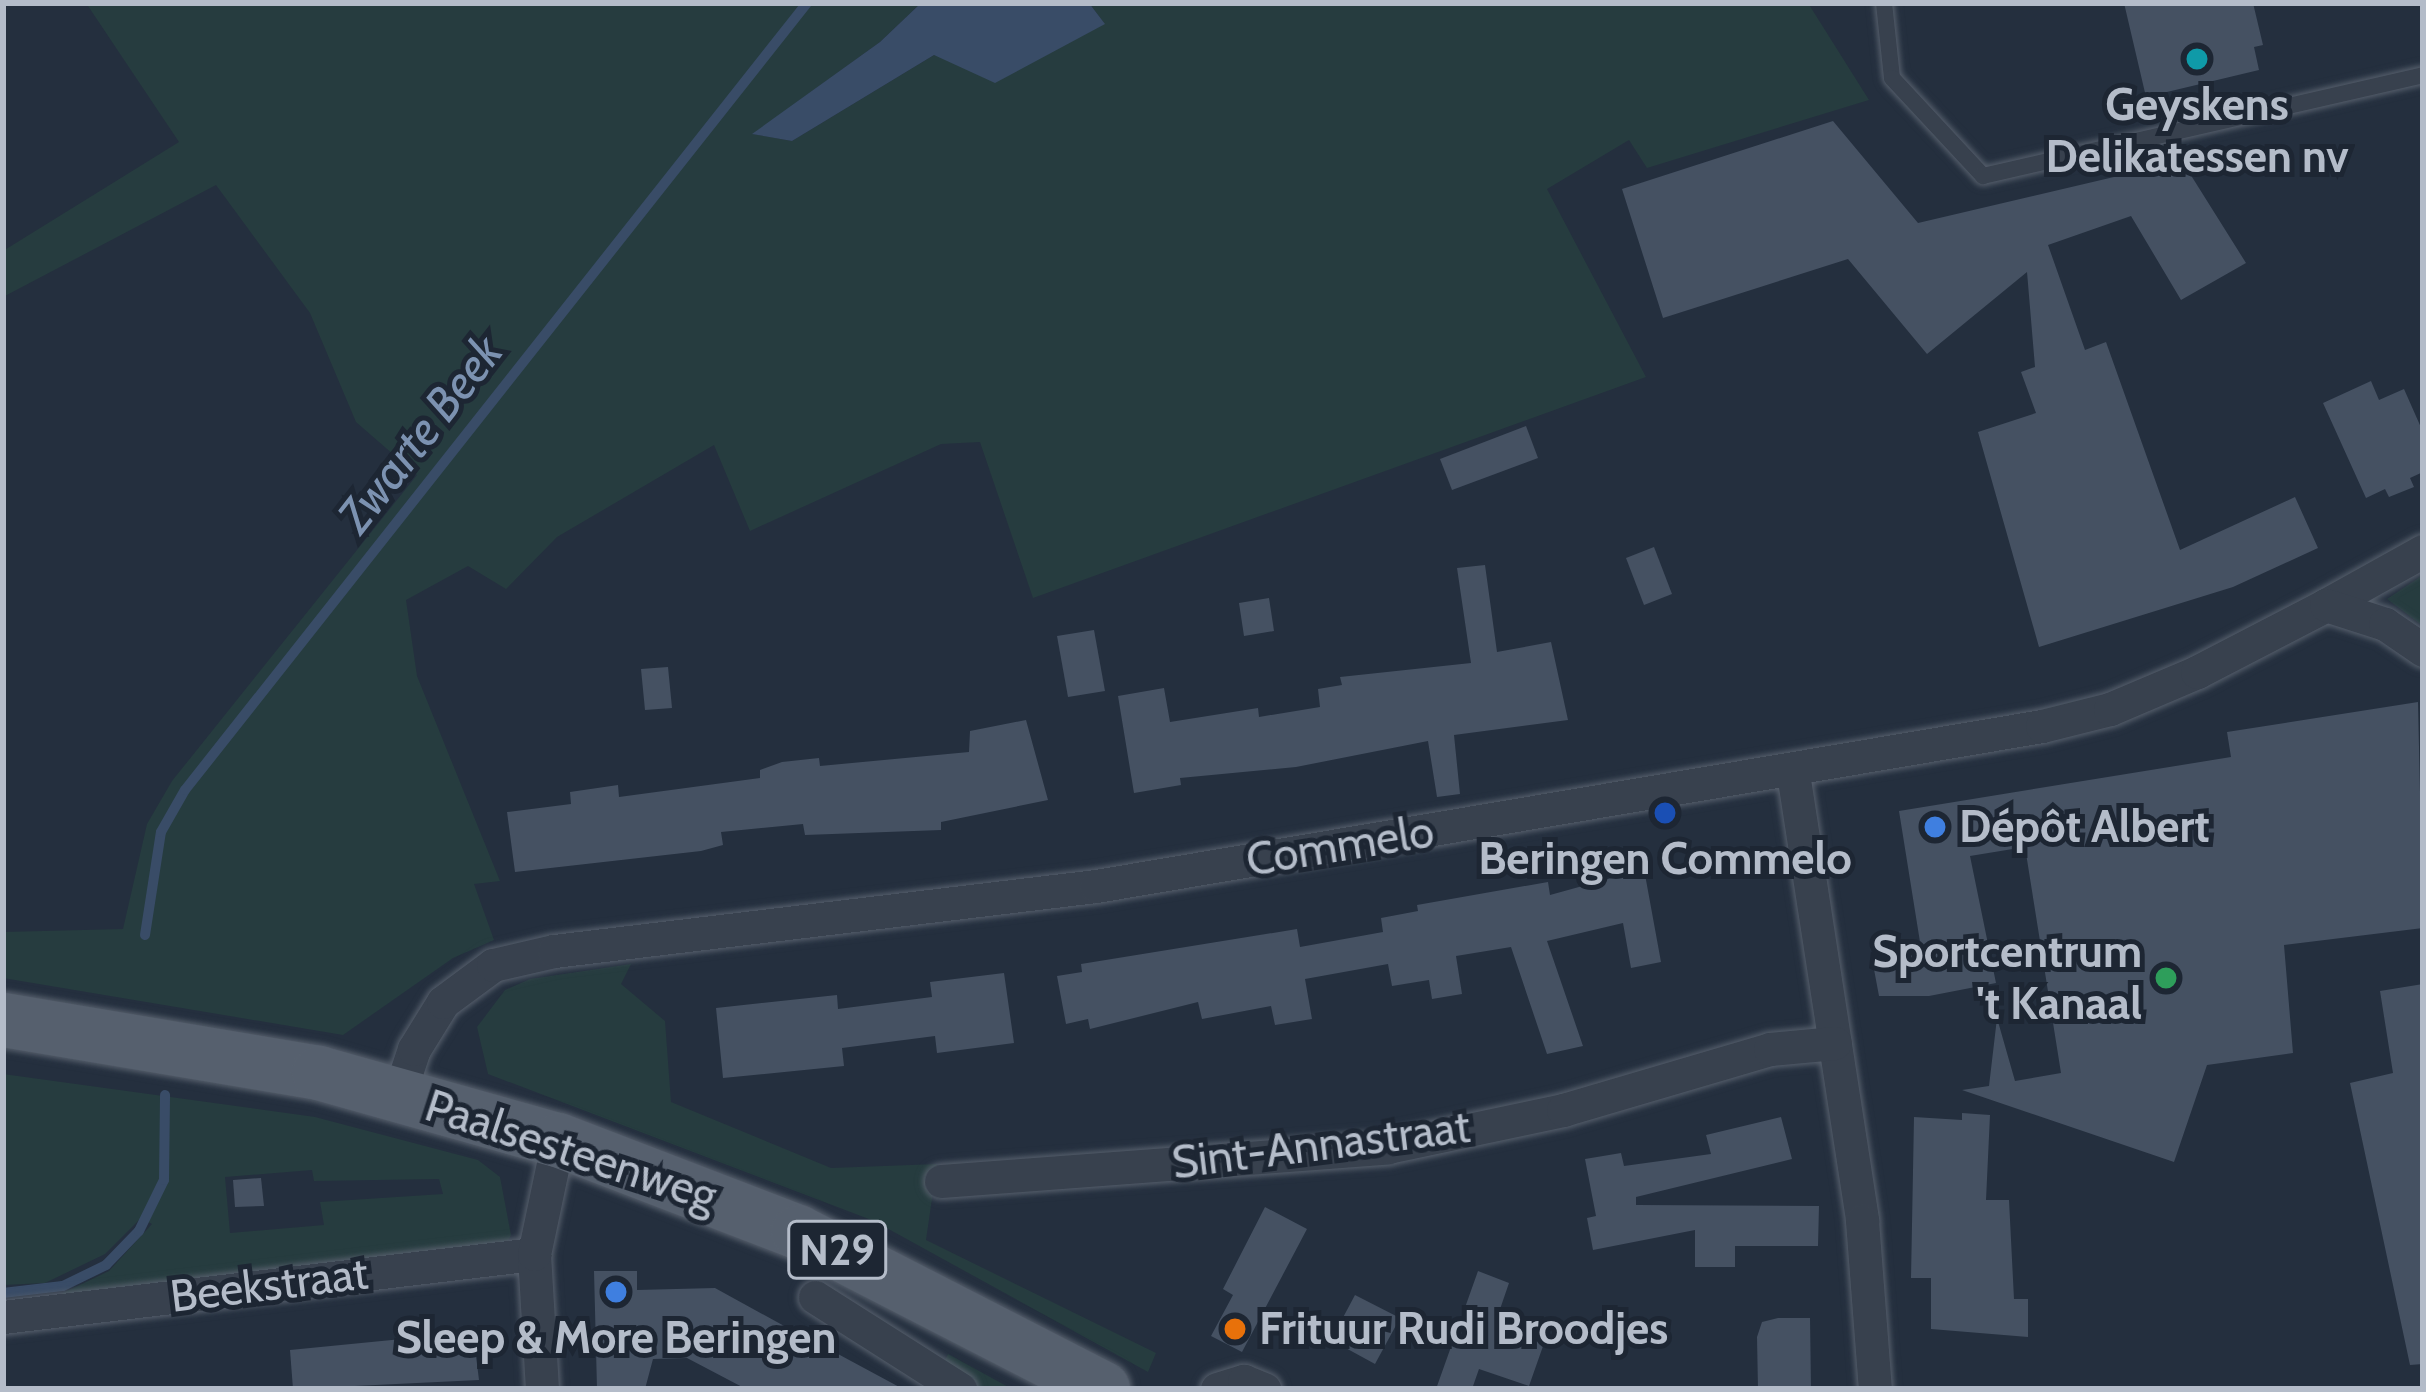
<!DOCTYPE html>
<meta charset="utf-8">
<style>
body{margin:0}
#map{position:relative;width:2426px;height:1392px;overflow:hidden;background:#242f3e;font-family:Cabin,sans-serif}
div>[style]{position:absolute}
.green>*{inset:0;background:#263c3f}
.water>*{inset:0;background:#394c67}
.stream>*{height:10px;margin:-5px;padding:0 5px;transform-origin:5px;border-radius:5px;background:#394c67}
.building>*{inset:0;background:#455162}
.roads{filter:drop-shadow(0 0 3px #565f6c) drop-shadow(0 0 3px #565f6c)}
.lane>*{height:16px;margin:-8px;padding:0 8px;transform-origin:8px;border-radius:8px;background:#38414e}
.street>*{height:33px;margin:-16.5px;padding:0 16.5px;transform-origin:16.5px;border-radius:16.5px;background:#38414e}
.primary>*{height:54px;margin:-27px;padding:0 27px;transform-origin:27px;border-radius:27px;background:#56606e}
.dots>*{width:33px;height:33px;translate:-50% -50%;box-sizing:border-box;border:6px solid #1d2633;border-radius:50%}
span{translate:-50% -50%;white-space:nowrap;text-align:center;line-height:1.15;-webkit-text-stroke:10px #1d2633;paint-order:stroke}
.shield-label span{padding:3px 9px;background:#1d2633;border:3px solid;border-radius:9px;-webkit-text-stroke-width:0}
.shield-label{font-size:42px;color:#b4bcc9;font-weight:700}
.poi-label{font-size:45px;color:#b4bcc9;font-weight:700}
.left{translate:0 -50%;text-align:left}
.right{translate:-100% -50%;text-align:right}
.street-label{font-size:45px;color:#b4bcc9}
.water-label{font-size:48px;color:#7c92b1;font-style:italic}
.frame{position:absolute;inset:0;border:6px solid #b4bcc9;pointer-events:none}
</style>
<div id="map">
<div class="green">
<div style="clip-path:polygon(86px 3px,921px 3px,880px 42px,753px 134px,792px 141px,934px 55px,974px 67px,1104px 23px,1089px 3px,1808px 3px,1869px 100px,1647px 168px,1629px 140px,1547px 189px,1646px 377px,1033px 598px,980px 442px,941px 444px,750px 531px,714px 445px,557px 537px,506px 589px,468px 566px,406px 600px,417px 676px,500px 881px,474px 884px,494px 940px,453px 958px,343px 1035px,3px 978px,3px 932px,123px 929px,147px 824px,172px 781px,417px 475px,356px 422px,310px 313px,216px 185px,3px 297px,3px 251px,179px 142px)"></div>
<div style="clip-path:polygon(2423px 575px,2423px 626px,2387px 599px)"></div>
<div style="clip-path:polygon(631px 964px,621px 984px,665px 1021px,671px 1102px,831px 1168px,937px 1164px,926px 1240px,1156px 1353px,1148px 1372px,874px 1221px,488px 1074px,477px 1027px,505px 990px,530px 979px)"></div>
<div style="clip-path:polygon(evenodd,3px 1074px,315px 1117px,478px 1160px,500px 1177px,511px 1235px,507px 1243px,3px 1306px,59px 1295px,109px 1271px,152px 1224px,141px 1218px,105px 1254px,45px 1283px,3px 1285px,3px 1074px,312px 1170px,314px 1181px,439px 1179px,443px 1194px,320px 1202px,324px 1225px,230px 1233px,225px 1177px,312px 1170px)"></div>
<div style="clip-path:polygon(948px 1354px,1012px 1389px,981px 1389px,942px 1366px)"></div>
</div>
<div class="water">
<div style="clip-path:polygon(921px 3px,1089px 3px,1105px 24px,995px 83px,934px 55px,792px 141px,752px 134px,880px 42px)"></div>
</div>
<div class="stream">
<div style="left:145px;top:935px;width:104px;rotate:-81.2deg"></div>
<div style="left:161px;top:832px;width:48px;rotate:-60.3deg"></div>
<div style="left:185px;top:790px;width:1003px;rotate:-51.68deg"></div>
<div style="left:3px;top:1293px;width:60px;rotate:-6.7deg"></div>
<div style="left:63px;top:1286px;width:48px;rotate:-26deg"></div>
<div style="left:106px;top:1265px;width:47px;rotate:-45.9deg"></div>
<div style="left:139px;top:1231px;width:57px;rotate:-63.9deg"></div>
<div style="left:164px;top:1180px;width:85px;rotate:-89.3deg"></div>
</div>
<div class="building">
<div style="clip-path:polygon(2124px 3px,2253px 3px,2263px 45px,2254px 47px,2259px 70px,2146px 97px)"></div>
<div style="clip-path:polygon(1833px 121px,1918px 223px,2182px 161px,2246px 263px,2181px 300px,2131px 216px,2048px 245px,2085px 350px,2106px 342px,2180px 550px,2295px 497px,2318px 548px,2233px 587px,2039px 647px,1978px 432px,2036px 413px,2021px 372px,2035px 367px,2027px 272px,1927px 354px,1848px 259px,1663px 318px,1622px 189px)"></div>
<div style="clip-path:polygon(2371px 381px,2379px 400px,2404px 389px,2423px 432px,2423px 472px,2410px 478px,2414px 487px,2389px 497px,2385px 489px,2366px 498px,2323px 403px)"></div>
<div style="clip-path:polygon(1526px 426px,1538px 458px,1452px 490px,1440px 459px)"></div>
<div style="clip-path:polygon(1654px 547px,1672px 594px,1644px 605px,1626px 558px)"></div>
<div style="clip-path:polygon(1485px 565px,1497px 652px,1551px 642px,1568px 720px,1454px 735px,1460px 794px,1437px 797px,1428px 741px,1296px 767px,1180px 778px,1181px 785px,1134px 793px,1118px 696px,1164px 688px,1170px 722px,1258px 708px,1259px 717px,1320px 707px,1318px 689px,1342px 685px,1340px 677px,1471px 663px,1457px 568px)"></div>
<div style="clip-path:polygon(1269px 598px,1274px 631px,1244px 636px,1239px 603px)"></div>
<div style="clip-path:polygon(1094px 630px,1105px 691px,1068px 697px,1057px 636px)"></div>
<div style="clip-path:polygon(668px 667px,672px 708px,645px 710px,641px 669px)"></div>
<div style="clip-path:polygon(2418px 702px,2423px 928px,2284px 945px,2293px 1053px,2207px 1065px,2174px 1162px,1962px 1090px,1989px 1086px,1997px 1018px,2015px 1081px,2061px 1073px,2025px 847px,1970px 856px,1996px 983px,1929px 996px,1879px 996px,1873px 964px,1886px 962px,1883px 947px,1920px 942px,1899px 811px,2231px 757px,2227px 732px)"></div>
<div style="clip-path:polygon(1026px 720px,1048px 800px,941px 822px,941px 830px,805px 835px,803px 824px,721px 832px,723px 845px,701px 851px,515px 872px,507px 812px,571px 804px,570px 792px,618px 785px,619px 797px,760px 778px,760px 770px,782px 762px,819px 758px,820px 766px,969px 752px,970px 731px)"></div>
<div style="clip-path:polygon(1644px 869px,1661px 962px,1631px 968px,1623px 923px,1547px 941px,1583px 1046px,1547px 1054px,1511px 947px,1456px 956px,1462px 994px,1432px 999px,1429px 980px,1392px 986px,1388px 964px,1305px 979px,1312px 1019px,1275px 1025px,1271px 1006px,1202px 1019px,1198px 1002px,1090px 1029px,1088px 1019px,1066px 1024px,1057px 976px,1082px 972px,1081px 964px,1297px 929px,1300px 947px,1383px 932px,1381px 918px,1418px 911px,1417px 905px,1548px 882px,1550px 895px)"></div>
<div style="clip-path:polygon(1004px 973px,1014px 1043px,937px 1053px,935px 1036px,842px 1048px,844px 1066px,723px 1078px,716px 1008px,837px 995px,838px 1009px,932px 997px,930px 982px)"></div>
<div style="clip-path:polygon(2423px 984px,2423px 1364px,2410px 1365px,2350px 1083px,2393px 1073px,2380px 991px)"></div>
<div style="clip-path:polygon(1962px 1113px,1990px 1115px,1986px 1200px,2009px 1200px,2014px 1299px,2028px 1299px,2028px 1337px,1931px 1329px,1931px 1278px,1911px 1278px,1914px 1117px,1962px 1120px)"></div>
<div style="clip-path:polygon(1781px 1117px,1792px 1159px,1636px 1197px,1636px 1205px,1819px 1206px,1818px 1246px,1735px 1246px,1735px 1267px,1695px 1267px,1695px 1230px,1593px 1250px,1587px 1218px,1596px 1216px,1585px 1159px,1621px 1153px,1624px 1166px,1711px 1154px,1706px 1135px)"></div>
<div style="clip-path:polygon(261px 1178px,264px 1206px,235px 1207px,233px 1180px)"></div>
<div style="clip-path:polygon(1265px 1207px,1307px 1229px,1242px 1352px,1211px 1336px,1233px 1295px,1223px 1289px)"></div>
<div style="clip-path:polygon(594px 1271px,637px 1271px,637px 1290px,715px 1288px,806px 1338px,828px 1330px,825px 1347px,903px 1389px,746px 1389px,687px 1358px,653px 1359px,645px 1389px,597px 1389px)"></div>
<div style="clip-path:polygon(1478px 1271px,1509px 1283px,1498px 1315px,1548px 1332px,1529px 1386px,1479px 1369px,1472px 1389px,1436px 1389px)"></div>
<div style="clip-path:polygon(1355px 1295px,1400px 1318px,1375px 1364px,1331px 1340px)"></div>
<div style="clip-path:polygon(1778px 1318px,1810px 1318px,1811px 1389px,1758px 1389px,1757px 1337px,1762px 1322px)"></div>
<div style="clip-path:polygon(473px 1332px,479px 1380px,293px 1389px,290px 1350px)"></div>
</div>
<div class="roads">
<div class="lane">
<div style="left:1884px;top:3px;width:75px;rotate:83.9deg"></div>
<div style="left:1892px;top:78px;width:134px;rotate:47.1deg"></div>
<div style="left:1983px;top:176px;width:451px;rotate:-12.9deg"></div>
</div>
<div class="street">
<div style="left:2326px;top:605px;width:111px;rotate:-29.1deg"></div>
<div style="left:1793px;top:773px;width:453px;rotate:81.2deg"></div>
<div style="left:1862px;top:1221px;width:169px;rotate:85.6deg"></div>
<div style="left:399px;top:1094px;width:47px;rotate:-71.6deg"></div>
<div style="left:414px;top:1049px;width:55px;rotate:-58.3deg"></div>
<div style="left:443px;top:1002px;width:62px;rotate:-36.5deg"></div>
<div style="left:493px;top:965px;width:63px;rotate:-12.9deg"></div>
<div style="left:554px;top:951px;width:546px;rotate:-6.84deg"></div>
<div style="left:1096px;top:886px;width:959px;rotate:-9.6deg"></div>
<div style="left:2042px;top:726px;width:70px;rotate:-14deg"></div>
<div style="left:2110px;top:709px;width:95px;rotate:-23deg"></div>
<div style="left:2197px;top:672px;width:145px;rotate:-27.4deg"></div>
<div style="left:2326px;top:605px;width:62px;rotate:17.9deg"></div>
<div style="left:2385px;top:624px;width:46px;rotate:34.4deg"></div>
<div style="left:941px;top:1181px;width:448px;rotate:-4.3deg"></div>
<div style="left:1388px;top:1147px;width:179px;rotate:-11.9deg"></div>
<div style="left:1563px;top:1110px;width:216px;rotate:-16.4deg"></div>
<div style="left:1770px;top:1049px;width:65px;rotate:-5.3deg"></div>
<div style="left:815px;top:1297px;width:172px;rotate:32.4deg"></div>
<div style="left:3px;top:1317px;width:535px;rotate:-6.77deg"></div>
<div style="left:542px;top:1389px;width:135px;rotate:-93.4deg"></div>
<div style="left:534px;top:1254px;width:116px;rotate:-78.1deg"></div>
<div style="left:1217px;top:1389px;width:28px;rotate:-17deg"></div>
<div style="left:1244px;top:1381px;width:22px;rotate:22deg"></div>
</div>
<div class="primary">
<div style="left:3px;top:1020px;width:320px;rotate:9.5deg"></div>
<div style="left:319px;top:1073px;width:248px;rotate:15.7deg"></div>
<div style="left:558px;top:1140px;width:257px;rotate:21deg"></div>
<div style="left:798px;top:1232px;width:343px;rotate:27.2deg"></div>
</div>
</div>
<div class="dots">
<div style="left:2197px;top:59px;background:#0f9aa8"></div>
<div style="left:1665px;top:813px;background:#1a4fb4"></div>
<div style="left:1935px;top:827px;background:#3f7fe0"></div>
<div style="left:2166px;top:978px;background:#2e9e5b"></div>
<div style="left:616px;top:1292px;background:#3f7fe0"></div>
<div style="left:1235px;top:1329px;background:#e8710a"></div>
</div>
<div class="shield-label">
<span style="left:837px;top:1250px">N29</span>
</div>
<div class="poi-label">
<span style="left:2197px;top:131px">Geyskens<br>Delikatessen nv</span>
<span class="left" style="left:1959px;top:827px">Dépôt Albert</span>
<span style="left:1665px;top:859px">Beringen Commelo</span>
<span class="right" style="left:2142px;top:978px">Sportcentrum<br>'t Kanaal</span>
<span class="left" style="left:1259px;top:1329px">Frituur Rudi Broodjes</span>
<span style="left:616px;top:1338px">Sleep &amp; More Beringen</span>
</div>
<div class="street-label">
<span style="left:1340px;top:846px;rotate:-9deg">Commelo</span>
<span style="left:1321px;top:1145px;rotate:-7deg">Sint-Annastraat</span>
<span style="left:571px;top:1151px;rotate:18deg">Paalsesteenweg</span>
<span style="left:269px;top:1285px;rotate:-7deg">Beekstraat</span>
</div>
<div class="water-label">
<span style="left:420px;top:434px;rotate:-52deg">Zwarte Beek</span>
</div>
<div class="frame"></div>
</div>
